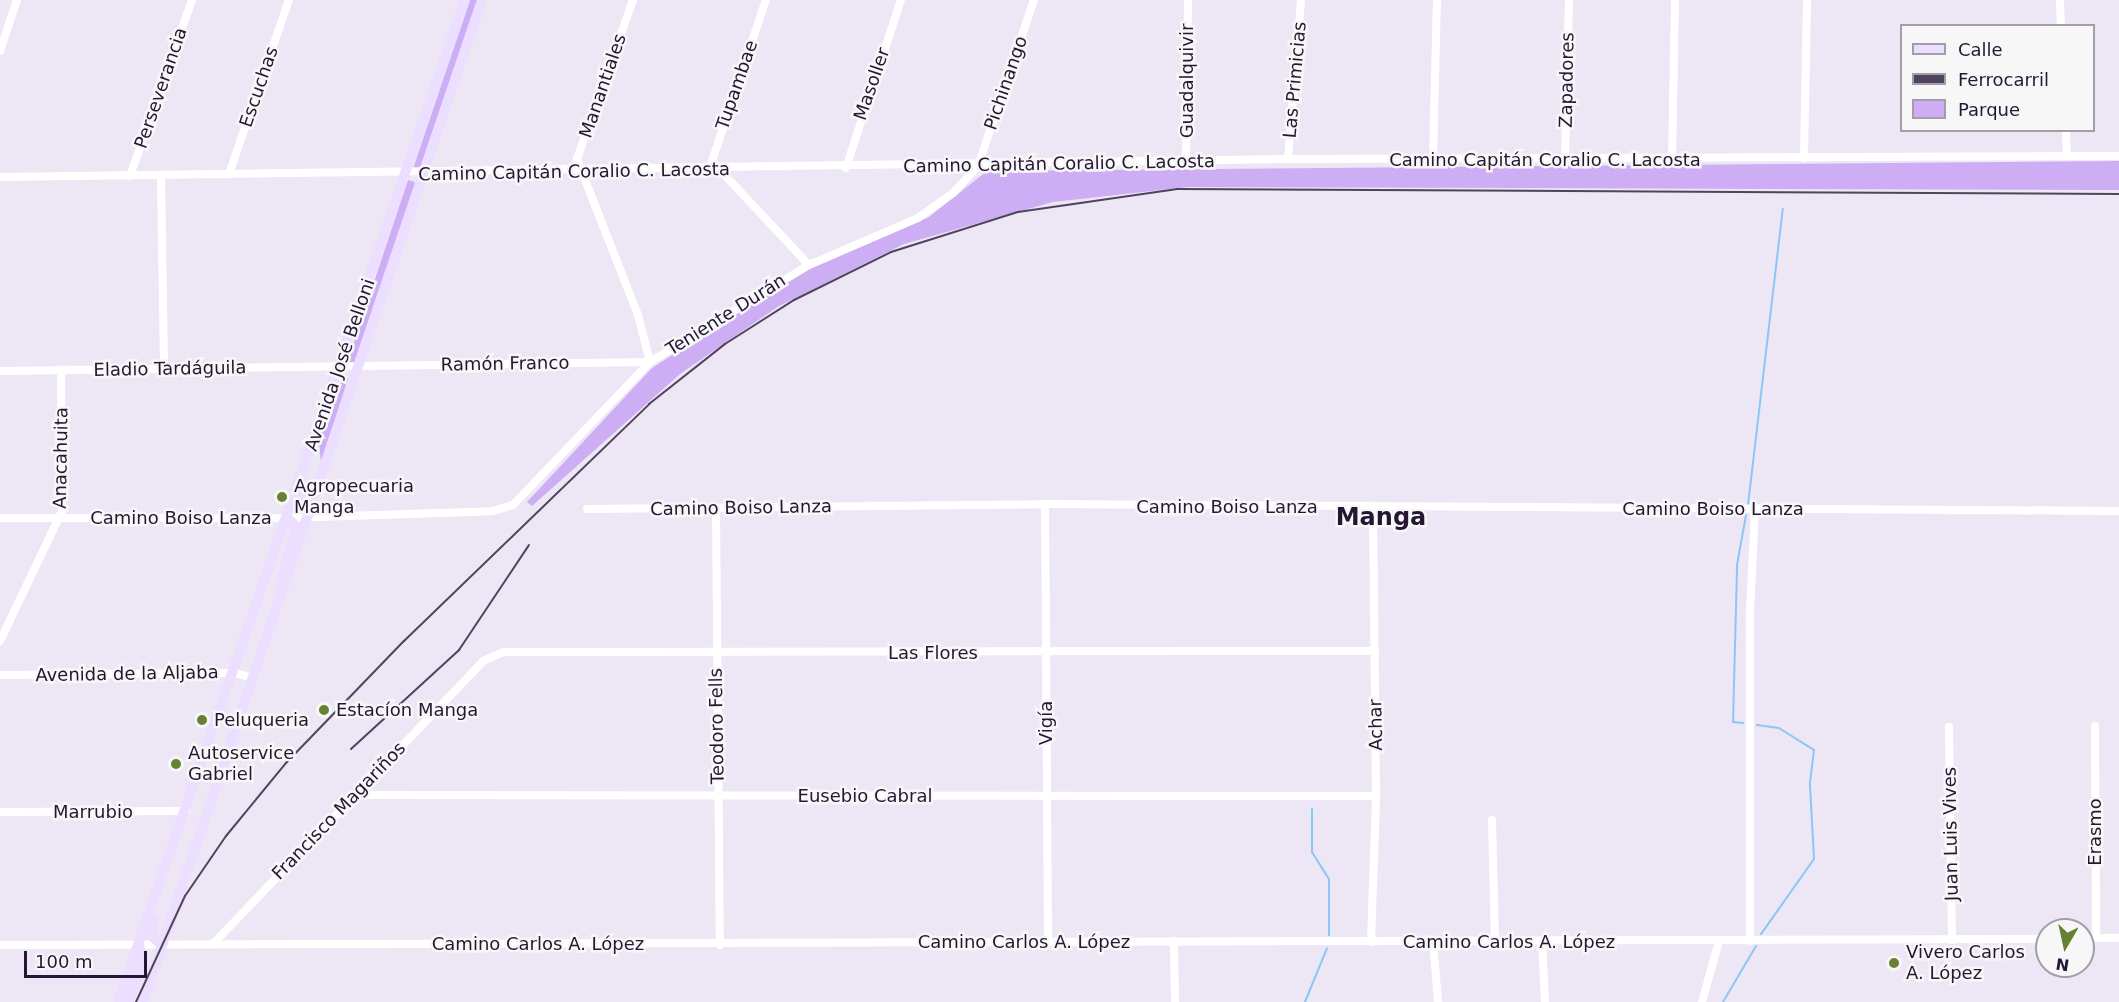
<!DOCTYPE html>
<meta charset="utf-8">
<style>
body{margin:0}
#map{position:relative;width:2119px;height:1002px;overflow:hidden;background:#ede6f5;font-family:"DejaVu Sans",sans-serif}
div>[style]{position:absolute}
.green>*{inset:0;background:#cdadf3}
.stream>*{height:2px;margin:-1px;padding:0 1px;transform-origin:1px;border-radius:1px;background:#8bc6f9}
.minor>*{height:8px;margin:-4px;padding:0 4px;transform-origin:4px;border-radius:4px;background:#fff}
.major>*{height:10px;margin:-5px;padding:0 5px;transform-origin:5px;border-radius:5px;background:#ecdefe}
.rail>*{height:2px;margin:-1px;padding:0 1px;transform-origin:1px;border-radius:1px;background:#50445d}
.dots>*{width:16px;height:16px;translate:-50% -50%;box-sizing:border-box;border:3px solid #f7f7f7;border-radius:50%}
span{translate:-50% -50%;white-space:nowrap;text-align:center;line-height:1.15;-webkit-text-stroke:5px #f7f7f7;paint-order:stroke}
.street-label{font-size:18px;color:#251733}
.poi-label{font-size:18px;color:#251733}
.left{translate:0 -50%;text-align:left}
.district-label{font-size:24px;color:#251733;font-weight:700}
.legend{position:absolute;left:1900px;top:24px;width:195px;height:108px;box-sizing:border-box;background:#f7f7f7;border:2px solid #a39da9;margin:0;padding:8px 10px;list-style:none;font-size:18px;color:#251733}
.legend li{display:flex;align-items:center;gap:12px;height:30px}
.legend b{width:30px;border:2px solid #a39da9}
.north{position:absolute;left:2035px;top:918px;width:60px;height:60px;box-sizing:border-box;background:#f7f7f7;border:2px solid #a39da9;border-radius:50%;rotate:189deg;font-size:16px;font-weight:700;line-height:24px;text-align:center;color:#251733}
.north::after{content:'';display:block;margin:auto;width:21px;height:27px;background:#678134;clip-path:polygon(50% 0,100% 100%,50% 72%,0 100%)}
.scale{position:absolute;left:24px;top:951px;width:123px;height:27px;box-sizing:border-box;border:3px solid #251733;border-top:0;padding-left:8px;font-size:18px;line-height:21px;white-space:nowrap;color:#251733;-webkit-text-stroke:4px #f7f7f7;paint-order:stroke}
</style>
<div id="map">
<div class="green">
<div style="clip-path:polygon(470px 0,479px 0,421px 171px,413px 169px)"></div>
<div style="clip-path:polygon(2119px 161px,2119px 190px,1188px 187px,1053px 202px,904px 244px,779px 306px,680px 374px,532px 506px,527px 502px,652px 368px,804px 271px,929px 217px,987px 171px)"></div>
<div style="clip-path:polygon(408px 180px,417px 183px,355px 364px,347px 363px)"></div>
<div style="clip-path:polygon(343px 377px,348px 379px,321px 463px,319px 439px)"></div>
</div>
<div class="stream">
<div style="left:1748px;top:505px;width:298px;rotate:-83.3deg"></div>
<div style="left:1743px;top:723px;width:10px;rotate:-174deg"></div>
<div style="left:1733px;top:722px;width:157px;rotate:-88.5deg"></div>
<div style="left:1737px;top:565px;width:51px;rotate:-79.8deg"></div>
<div style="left:1757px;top:725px;width:22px;rotate:8deg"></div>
<div style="left:1779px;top:728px;width:41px;rotate:32.2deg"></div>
<div style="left:1814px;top:750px;width:35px;rotate:97deg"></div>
<div style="left:1810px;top:785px;width:74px;rotate:86.9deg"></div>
<div style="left:1814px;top:859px;width:92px;rotate:125.2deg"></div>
<div style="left:1312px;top:809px;width:43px;rotate:90deg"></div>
<div style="left:1312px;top:852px;width:32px;rotate:58deg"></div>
<div style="left:1329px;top:879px;width:56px;rotate:90deg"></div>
<div style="left:1305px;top:1002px;width:58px;rotate:-67.8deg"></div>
<div style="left:1723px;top:1002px;width:65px;rotate:-59.5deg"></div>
</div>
<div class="minor">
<div style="left:2060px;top:0;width:26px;rotate:88deg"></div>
<div style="left:0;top:51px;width:54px;rotate:-71.6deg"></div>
<div style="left:2066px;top:130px;width:26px;rotate:88deg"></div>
<div style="left:1804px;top:158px;width:158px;rotate:-88.9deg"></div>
<div style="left:1288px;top:159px;width:160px;rotate:-85.3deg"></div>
<div style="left:1672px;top:159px;width:159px;rotate:-88.9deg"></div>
<div style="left:1565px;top:160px;width:160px;rotate:-88.6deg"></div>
<div style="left:1433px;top:161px;width:161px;rotate:-88.6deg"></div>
<div style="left:1186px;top:162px;width:162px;rotate:-89.3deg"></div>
<div style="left:846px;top:168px;width:177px;rotate:-71.9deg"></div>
<div style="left:709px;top:170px;width:179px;rotate:-71.5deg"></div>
<div style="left:720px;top:170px;width:130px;rotate:46.9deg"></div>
<div style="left:229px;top:174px;width:184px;rotate:-71deg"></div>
<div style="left:161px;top:175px;width:194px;rotate:89.1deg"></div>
<div style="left:130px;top:176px;width:187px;rotate:-70.6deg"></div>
<div style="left:0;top:177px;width:1288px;rotate:-0.8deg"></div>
<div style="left:1288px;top:159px;width:831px;rotate:-0.21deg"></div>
<div style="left:0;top:371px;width:650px;rotate:-0.79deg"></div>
<div style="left:650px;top:362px;width:49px;rotate:-104.3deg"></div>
<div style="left:638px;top:315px;width:168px;rotate:-111.4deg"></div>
<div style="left:577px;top:159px;width:169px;rotate:-70.6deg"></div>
<div style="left:1045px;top:504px;width:438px;rotate:89.6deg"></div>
<div style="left:716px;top:507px;width:438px;rotate:89.5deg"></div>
<div style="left:587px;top:509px;width:458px;rotate:-0.6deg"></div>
<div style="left:1045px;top:504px;width:1074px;rotate:0.37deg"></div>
<div style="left:0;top:518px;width:287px"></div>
<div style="left:287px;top:518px;width:206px;rotate:-1.9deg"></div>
<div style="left:493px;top:511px;width:21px;rotate:-17deg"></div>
<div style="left:513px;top:505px;width:198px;rotate:-46.2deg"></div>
<div style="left:650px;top:362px;width:186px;rotate:-31.4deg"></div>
<div style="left:809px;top:265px;width:119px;rotate:-23.3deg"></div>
<div style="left:918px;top:218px;width:43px;rotate:-35.5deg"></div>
<div style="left:953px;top:193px;width:37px;rotate:-47deg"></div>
<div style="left:978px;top:166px;width:175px;rotate:-71.4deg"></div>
<div style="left:0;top:641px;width:144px;rotate:-64.5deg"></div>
<div style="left:62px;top:511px;width:141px;rotate:-90.4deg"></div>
<div style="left:0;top:675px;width:235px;rotate:-0.5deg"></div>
<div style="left:235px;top:673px;width:18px;rotate:16deg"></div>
<div style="left:2095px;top:726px;width:212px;rotate:89.7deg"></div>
<div style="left:1949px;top:727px;width:213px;rotate:89.2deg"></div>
<div style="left:354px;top:795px;width:1022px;rotate:0.06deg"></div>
<div style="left:0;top:812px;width:186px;rotate:-0.3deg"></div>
<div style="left:1492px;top:820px;width:121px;rotate:88.6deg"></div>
<div style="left:2083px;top:938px;width:36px"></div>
<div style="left:1174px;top:941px;width:61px;rotate:89.1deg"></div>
<div style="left:1433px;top:941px;width:61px;rotate:85.3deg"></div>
<div style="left:1750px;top:941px;width:329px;rotate:-90deg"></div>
<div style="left:1750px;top:612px;width:102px;rotate:-87.2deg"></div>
<div style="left:1371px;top:942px;width:146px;rotate:-88deg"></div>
<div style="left:1376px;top:796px;width:288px;rotate:-90.6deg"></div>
<div style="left:1542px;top:942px;width:60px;rotate:87.1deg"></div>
<div style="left:213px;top:944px;width:391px;rotate:-46.3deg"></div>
<div style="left:483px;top:661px;width:22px;rotate:-24deg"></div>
<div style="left:503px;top:652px;width:872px;rotate:-0.07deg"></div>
<div style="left:0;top:945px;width:2047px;rotate:-0.17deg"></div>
<div style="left:1702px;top:1002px;width:63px;rotate:-74.4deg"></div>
</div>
<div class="major">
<div style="left:307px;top:484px;width:19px;rotate:111deg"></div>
<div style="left:300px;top:502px;width:15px;rotate:48deg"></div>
<div style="left:280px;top:587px;width:63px;rotate:-75.3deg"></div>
<div style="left:296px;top:526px;width:12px;rotate:-138deg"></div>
<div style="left:154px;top:919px;width:16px;rotate:101deg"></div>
<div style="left:151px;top:935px;width:13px;rotate:45deg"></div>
<div style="left:118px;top:1002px;width:1060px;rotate:-70.9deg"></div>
<div style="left:128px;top:1002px;width:40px;rotate:-69deg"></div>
<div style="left:142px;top:965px;width:21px;rotate:-98deg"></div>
<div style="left:143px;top:1002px;width:1058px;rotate:-71.31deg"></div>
</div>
<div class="rail">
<div style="left:351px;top:749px;width:147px;rotate:-42.5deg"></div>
<div style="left:459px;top:650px;width:126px;rotate:-56.3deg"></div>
<div style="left:136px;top:1002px;width:117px;rotate:-65.2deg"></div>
<div style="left:185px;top:896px;width:73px;rotate:-55.7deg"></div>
<div style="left:226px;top:836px;width:94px;rotate:-50.6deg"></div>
<div style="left:286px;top:763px;width:170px;rotate:-46deg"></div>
<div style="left:404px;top:641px;width:341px;rotate:-44deg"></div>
<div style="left:649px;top:404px;width:97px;rotate:-38.3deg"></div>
<div style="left:725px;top:344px;width:82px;rotate:-32.5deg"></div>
<div style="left:794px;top:300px;width:108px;rotate:-26.3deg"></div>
<div style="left:891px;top:252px;width:133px;rotate:-17.5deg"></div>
<div style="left:1018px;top:212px;width:161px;rotate:-8.2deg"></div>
<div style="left:1177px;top:189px;width:942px;rotate:0.3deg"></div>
</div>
<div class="dots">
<div style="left:282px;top:497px;background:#678134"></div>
<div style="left:324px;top:710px;background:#678134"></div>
<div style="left:202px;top:720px;background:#678134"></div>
<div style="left:176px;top:764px;background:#678134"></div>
<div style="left:1894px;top:963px;background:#678134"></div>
</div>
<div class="street-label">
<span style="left:1295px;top:80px;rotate:-85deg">Las Primicias</span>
<span style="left:1567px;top:80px;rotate:-89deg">Zapadores</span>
<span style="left:1187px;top:81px;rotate:-90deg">Guadalquivir</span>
<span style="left:1006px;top:83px;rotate:-71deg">Pichinango</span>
<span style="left:872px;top:84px;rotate:-71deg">Masoller</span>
<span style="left:737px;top:85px;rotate:-71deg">Tupambae</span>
<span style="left:603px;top:86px;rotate:-71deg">Manantiales</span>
<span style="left:259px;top:87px;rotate:-71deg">Escuchas</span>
<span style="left:161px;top:88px;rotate:-71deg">Perseverancia</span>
<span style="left:1545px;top:160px">Camino Capitán Coralio C. Lacosta</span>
<span style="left:1059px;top:164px;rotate:-1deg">Camino Capitán Coralio C. Lacosta</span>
<span style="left:574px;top:172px;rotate:-1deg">Camino Capitán Coralio C. Lacosta</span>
<span style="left:726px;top:315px;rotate:-32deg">Teniente Durán</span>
<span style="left:505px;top:364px;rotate:-1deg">Ramón Franco</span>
<span style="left:340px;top:365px;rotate:-71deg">Avenida José Belloni</span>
<span style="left:170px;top:369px;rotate:-1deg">Eladio Tardáguila</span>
<span style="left:61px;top:458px;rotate:-89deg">Anacahuita</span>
<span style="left:1227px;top:507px">Camino Boiso Lanza</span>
<span style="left:741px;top:508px;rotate:-1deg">Camino Boiso Lanza</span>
<span style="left:1713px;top:509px">Camino Boiso Lanza</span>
<span style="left:181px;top:518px">Camino Boiso Lanza</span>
<span style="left:933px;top:653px">Las Flores</span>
<span style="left:127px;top:674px;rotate:-1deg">Avenida de la Aljaba</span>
<span style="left:1046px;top:723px;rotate:-90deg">Vigía</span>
<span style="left:1376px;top:725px;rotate:-91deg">Achar</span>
<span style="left:717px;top:726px;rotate:-91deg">Teodoro Fells</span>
<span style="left:865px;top:796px">Eusebio Cabral</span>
<span style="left:339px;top:811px;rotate:-46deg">Francisco Magariños</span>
<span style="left:93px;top:812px">Marrubio</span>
<span style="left:2095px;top:832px;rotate:-90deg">Erasmo</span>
<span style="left:1951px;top:834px;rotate:-91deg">Juan Luis Vives</span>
<span style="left:1024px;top:942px">Camino Carlos A. López</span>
<span style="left:1509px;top:942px">Camino Carlos A. López</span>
<span style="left:538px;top:944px">Camino Carlos A. López</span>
</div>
<div class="poi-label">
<span class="left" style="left:294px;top:497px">Agropecuaria<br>Manga</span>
<span class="left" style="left:336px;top:710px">Estacíon Manga</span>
<span class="left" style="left:214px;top:720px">Peluqueria</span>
<span class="left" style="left:188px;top:764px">Autoservice<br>Gabriel</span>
<span class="left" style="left:1906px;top:963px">Vivero Carlos<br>A. López</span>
</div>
<div class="district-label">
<span style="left:1381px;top:518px">Manga</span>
</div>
<ul class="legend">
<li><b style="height:8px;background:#ecdefe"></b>Calle</li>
<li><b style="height:8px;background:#50445d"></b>Ferrocarril</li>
<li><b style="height:16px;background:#cdadf3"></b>Parque</li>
</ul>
<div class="north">N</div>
<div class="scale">100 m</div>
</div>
